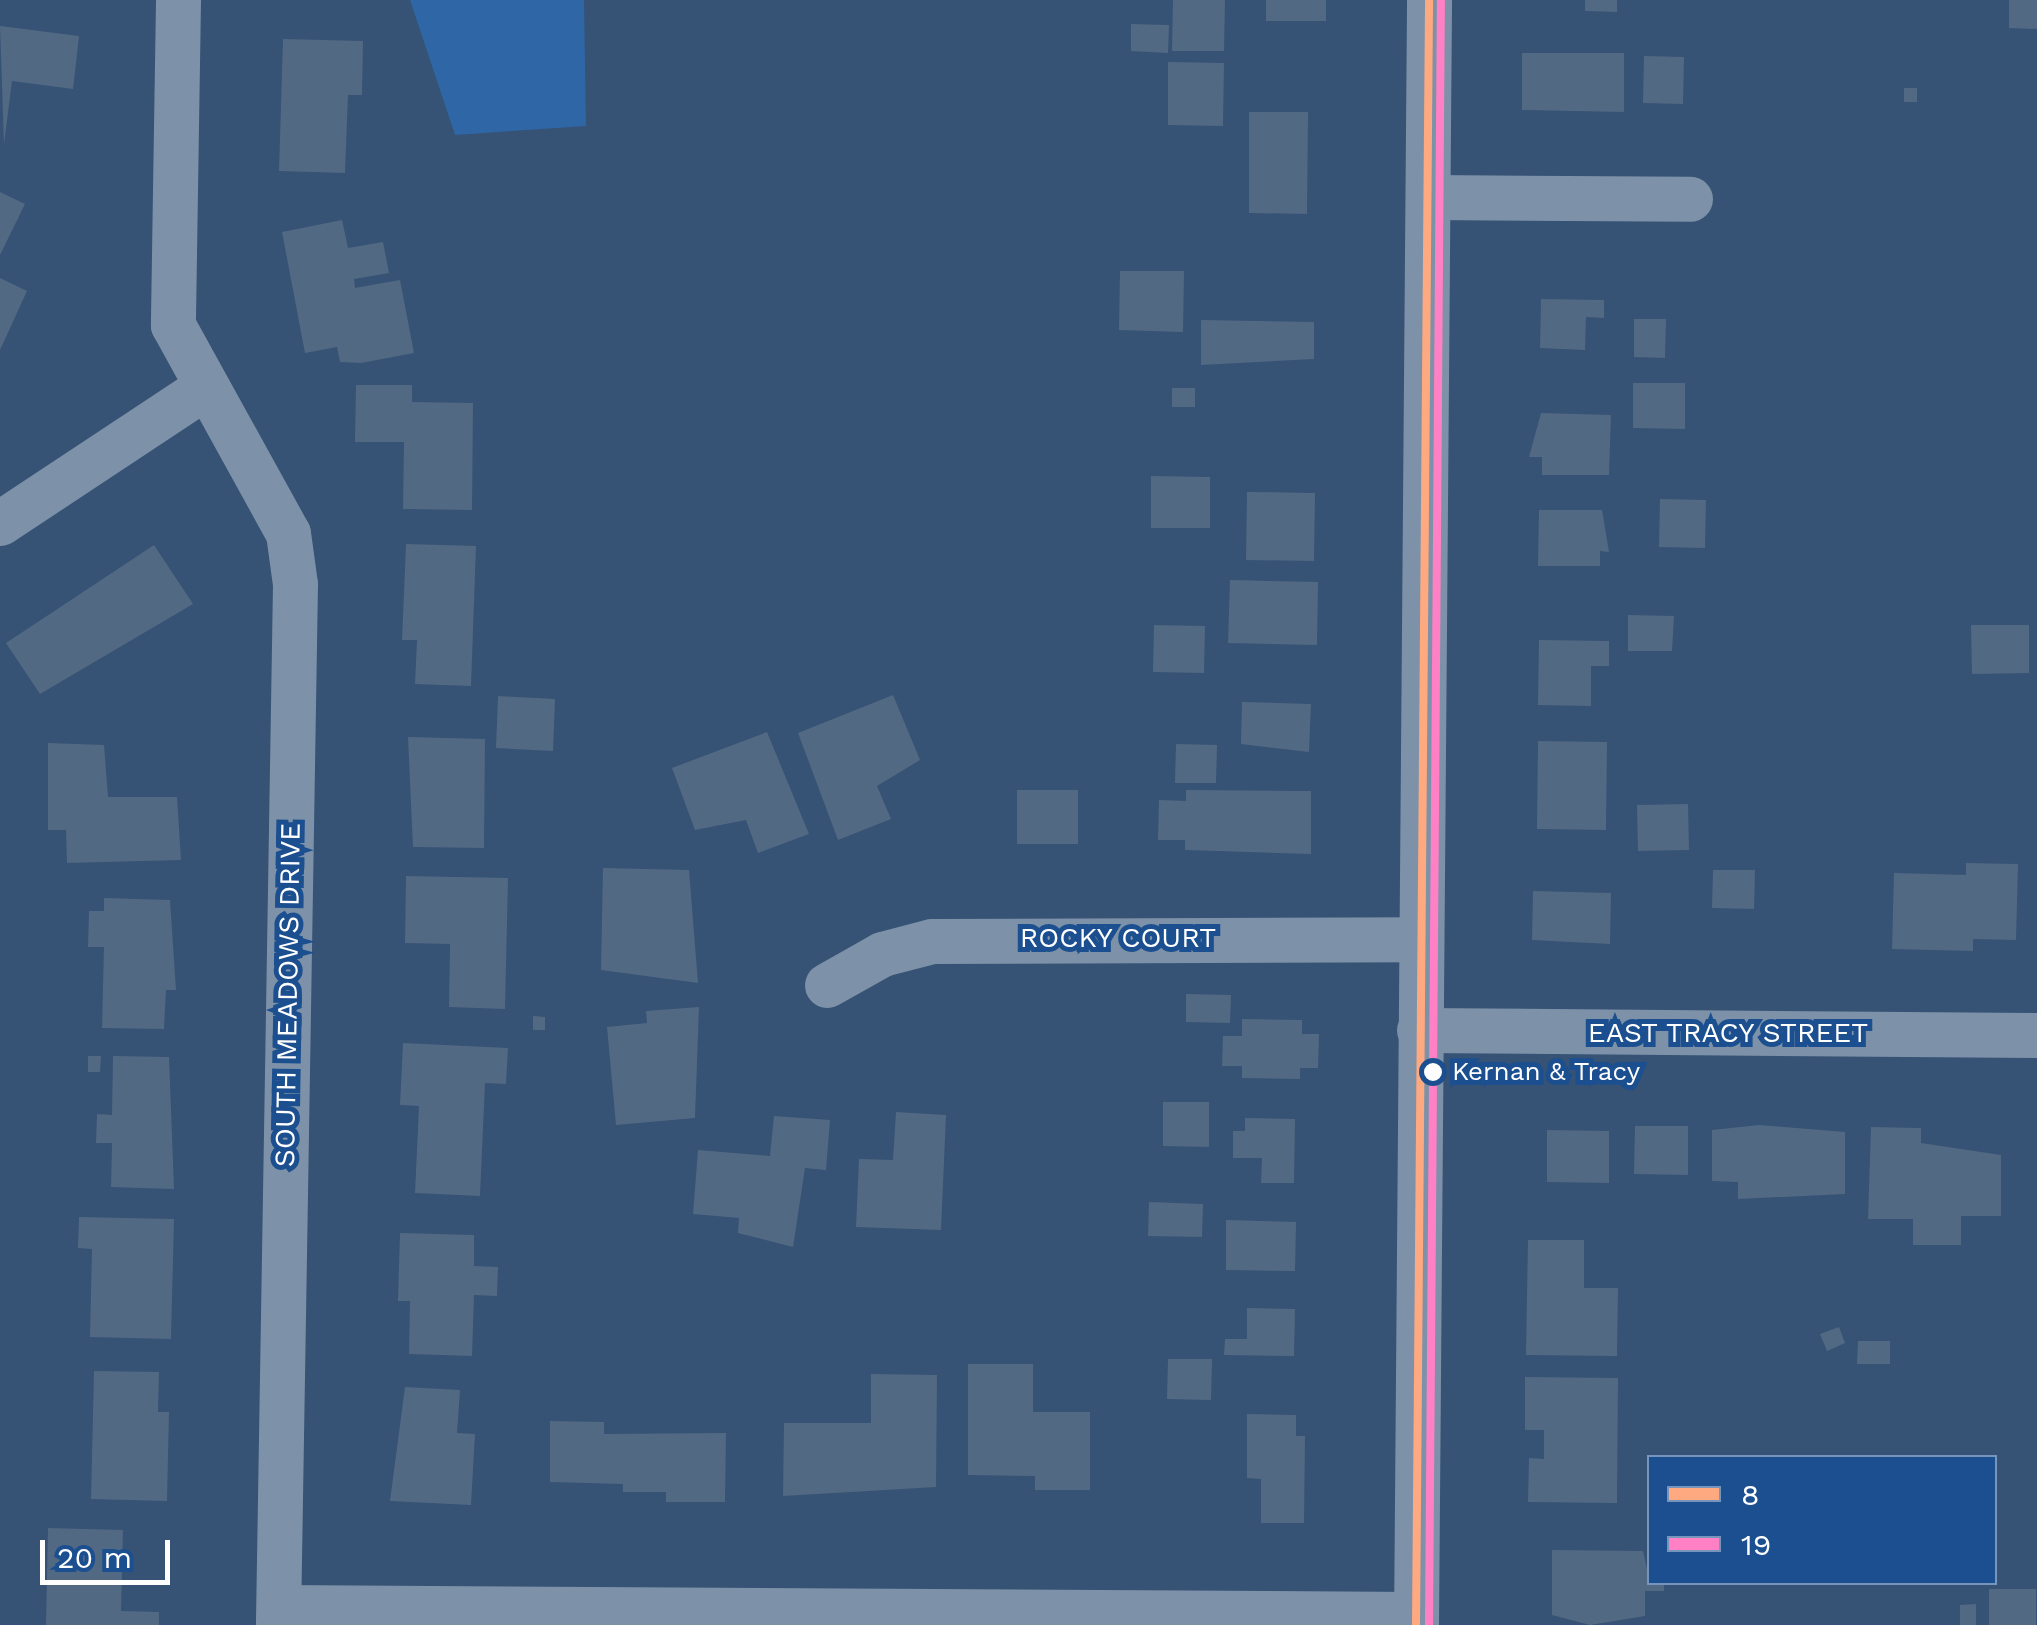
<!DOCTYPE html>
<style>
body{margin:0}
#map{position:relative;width:2037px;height:1625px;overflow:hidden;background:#365274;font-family:"Work Sans",sans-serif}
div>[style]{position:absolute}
.green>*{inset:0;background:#2f66a5}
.building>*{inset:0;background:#526984}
.minor>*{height:45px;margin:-22.5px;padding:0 22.5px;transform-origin:22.5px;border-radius:22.5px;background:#7d92a8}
.bus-1>*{height:8px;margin:-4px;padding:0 4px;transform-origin:4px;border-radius:4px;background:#ffa980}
.bus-2>*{height:8px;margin:-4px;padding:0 4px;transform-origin:4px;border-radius:4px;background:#ff80c5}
.dots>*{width:28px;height:28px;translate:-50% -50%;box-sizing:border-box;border:5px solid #1b4f8f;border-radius:50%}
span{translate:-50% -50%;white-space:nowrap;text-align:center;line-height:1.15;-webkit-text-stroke:10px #1b4f8f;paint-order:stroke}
.bus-label{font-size:26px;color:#fff}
.left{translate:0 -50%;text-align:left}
.street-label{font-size:28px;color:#fff}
.legend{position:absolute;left:1647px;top:1455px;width:350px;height:130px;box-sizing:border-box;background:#1b4f8f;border:2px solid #7695bc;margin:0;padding:12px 18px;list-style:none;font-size:30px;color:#fff}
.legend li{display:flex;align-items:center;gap:20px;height:50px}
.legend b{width:50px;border:2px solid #7695bc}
.scale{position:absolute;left:40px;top:1540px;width:130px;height:45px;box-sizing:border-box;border:5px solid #fff;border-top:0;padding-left:12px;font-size:30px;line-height:35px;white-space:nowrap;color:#fff;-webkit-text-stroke:8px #1b4f8f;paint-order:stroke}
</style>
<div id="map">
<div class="green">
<div style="clip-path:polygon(410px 0,584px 0,586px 126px,455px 135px)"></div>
</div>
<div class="building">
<div style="clip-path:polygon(1173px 0,1225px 0,1224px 51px,1172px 51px)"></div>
<div style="clip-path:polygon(1266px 0,1326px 0,1326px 21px,1266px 21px)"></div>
<div style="clip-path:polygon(1585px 0,1617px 0,1617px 12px,1585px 11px)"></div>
<div style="clip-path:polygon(2009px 0,2037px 0,2037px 29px,2009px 28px)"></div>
<div style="clip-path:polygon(1131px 24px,1169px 25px,1168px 53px,1131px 51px)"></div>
<div style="clip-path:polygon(0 26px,79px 36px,73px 89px,12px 81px,4px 144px)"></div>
<div style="clip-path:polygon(283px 39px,363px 41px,362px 95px,348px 95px,345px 173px,279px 171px)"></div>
<div style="clip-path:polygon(1522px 53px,1624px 53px,1624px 112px,1522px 110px)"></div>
<div style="clip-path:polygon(1644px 56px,1684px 57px,1683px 104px,1643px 103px)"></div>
<div style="clip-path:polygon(1168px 62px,1224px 63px,1223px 126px,1168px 125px)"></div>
<div style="clip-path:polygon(1904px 88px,1917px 88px,1917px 102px,1904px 102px)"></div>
<div style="clip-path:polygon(1249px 112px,1308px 112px,1307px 214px,1249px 213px)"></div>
<div style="clip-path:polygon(0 192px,25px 204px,0 255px)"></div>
<div style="clip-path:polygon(342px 220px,348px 248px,383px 242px,389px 273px,354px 279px,355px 288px,400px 280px,414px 353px,361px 363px,340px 362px,337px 347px,305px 353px,282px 232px)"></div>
<div style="clip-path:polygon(1120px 271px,1184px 271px,1183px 332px,1119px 330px)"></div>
<div style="clip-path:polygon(0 278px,27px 291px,0 350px)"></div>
<div style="clip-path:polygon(1541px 299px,1604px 300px,1604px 318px,1586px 317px,1585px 350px,1540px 348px)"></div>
<div style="clip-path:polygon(1634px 319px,1666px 319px,1665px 358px,1634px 357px)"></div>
<div style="clip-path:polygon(1201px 320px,1314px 322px,1314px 359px,1201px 365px)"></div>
<div style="clip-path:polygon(1633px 383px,1685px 383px,1685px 429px,1633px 428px)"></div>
<div style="clip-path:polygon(356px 385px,412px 385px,412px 402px,473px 403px,472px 510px,403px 509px,404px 442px,355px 442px)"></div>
<div style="clip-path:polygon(1172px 388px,1195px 388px,1195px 407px,1172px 407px)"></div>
<div style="clip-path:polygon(1541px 413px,1611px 415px,1609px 475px,1542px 475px,1542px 457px,1529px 457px)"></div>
<div style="clip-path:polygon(1151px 476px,1210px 477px,1210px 528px,1151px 528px)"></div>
<div style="clip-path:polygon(1247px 492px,1315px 493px,1314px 561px,1246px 560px)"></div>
<div style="clip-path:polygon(1660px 499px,1706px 500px,1705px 548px,1659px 547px)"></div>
<div style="clip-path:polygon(1539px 510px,1602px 510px,1609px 552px,1600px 551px,1600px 566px,1538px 566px)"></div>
<div style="clip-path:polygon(406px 544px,476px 546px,471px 686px,415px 684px,417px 640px,402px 640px)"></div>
<div style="clip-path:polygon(154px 545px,193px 604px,40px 694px,6px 643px)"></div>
<div style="clip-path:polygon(1230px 580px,1318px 582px,1317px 645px,1228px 643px)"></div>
<div style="clip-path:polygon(1628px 615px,1674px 616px,1672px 651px,1628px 651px)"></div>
<div style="clip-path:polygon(1154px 625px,1205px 626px,1204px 673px,1153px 672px)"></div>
<div style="clip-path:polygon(1971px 625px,2029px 625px,2029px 673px,1972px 674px)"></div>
<div style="clip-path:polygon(1539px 640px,1609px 641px,1609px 666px,1591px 666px,1591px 706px,1538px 705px)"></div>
<div style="clip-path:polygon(893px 695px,920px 760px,877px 786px,891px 819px,838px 840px,798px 733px)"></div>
<div style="clip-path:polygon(498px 696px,555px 699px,553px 751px,496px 748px)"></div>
<div style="clip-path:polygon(1242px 702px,1311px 704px,1309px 752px,1241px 744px)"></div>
<div style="clip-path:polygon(767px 732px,809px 834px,758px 853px,746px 820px,695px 830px,672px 768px)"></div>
<div style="clip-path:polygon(408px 737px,485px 739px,484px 848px,413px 847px)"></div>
<div style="clip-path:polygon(1538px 741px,1607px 742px,1606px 830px,1537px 829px)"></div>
<div style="clip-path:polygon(48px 743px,104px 745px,108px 797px,177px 797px,181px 860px,67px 863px,66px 830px,48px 830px)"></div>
<div style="clip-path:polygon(1176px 744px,1217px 745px,1216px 783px,1175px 783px)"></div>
<div style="clip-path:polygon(1017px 790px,1078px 790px,1078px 844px,1017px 844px)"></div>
<div style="clip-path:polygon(1186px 790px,1311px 791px,1311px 854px,1185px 850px,1185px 840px,1158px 840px,1159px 800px,1186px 801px)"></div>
<div style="clip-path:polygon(1688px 804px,1689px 850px,1638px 851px,1637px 805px)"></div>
<div style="clip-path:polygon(1966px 863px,2018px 864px,2016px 940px,1973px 939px,1973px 951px,1892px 949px,1894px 873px,1966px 875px)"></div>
<div style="clip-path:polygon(603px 868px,689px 870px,698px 983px,601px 970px)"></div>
<div style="clip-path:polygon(1713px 870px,1755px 870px,1754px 909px,1712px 908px)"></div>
<div style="clip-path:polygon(406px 876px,508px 878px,505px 1009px,449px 1007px,450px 944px,405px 943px)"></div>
<div style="clip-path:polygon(1533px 891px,1611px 893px,1610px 944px,1532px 940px)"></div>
<div style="clip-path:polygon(104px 898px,170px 900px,176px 990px,166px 990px,164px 1029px,102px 1028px,104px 947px,88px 947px,89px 911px,104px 911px)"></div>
<div style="clip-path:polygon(1186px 994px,1231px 995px,1230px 1023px,1186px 1022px)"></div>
<div style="clip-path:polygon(699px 1007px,695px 1118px,616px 1125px,607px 1027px,647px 1023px,646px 1011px)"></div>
<div style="clip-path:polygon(533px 1016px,545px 1017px,545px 1030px,533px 1030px)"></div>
<div style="clip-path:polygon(1242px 1019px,1302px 1020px,1302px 1034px,1319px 1034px,1318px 1068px,1300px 1068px,1300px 1079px,1242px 1078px,1242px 1066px,1222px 1066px,1223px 1036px,1242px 1036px)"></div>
<div style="clip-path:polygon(403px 1043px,508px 1048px,506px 1084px,485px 1083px,480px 1196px,415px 1193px,419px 1106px,400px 1105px)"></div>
<div style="clip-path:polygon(88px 1056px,101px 1056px,100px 1072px,88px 1072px)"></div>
<div style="clip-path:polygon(113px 1056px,169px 1057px,174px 1189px,111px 1187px,112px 1143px,96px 1143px,97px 1114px,112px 1115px)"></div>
<div style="clip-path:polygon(1163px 1102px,1209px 1102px,1209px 1147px,1163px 1146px)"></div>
<div style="clip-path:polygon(896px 1112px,946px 1115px,941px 1230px,856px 1227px,859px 1159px,893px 1160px)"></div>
<div style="clip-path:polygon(774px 1116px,830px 1120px,826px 1170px,805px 1168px,793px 1247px,738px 1233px,739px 1218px,693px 1214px,698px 1150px,770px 1156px)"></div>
<div style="clip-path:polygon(1245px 1118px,1295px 1119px,1294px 1183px,1261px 1183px,1262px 1158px,1233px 1158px,1233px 1131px,1245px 1131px)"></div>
<div style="clip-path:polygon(1759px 1125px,1845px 1132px,1845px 1194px,1738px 1199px,1738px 1182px,1712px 1181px,1712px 1130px)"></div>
<div style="clip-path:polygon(1635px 1126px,1688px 1126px,1688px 1175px,1634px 1174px)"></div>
<div style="clip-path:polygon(1871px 1127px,1921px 1128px,1921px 1143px,2001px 1155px,2001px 1216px,1961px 1216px,1961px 1245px,1913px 1245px,1913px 1219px,1868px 1219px)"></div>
<div style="clip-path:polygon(1547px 1130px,1609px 1131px,1609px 1183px,1547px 1182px)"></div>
<div style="clip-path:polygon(1149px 1202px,1203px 1204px,1202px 1237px,1148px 1236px)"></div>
<div style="clip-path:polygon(79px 1217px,174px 1219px,171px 1339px,90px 1337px,92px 1249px,78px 1248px)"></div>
<div style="clip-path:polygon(1226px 1220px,1296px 1222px,1295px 1271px,1226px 1270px)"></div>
<div style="clip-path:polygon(400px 1233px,474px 1235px,474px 1266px,498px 1267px,497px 1296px,474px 1295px,472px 1356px,409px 1354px,410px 1301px,398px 1301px)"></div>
<div style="clip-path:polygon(1528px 1240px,1584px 1240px,1584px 1288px,1618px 1288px,1617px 1356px,1526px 1355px)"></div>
<div style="clip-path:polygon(1247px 1308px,1295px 1309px,1294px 1356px,1224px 1355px,1225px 1339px,1247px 1339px)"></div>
<div style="clip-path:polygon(1839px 1327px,1845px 1343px,1827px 1351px,1820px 1334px)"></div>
<div style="clip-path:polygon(1858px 1341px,1890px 1341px,1890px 1364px,1857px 1364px)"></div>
<div style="clip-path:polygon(1168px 1359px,1212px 1359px,1211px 1400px,1167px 1399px)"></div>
<div style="clip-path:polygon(968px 1364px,1033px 1364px,1033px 1412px,1090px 1412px,1090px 1490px,1035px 1490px,1035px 1476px,968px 1475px)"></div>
<div style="clip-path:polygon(94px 1371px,159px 1372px,158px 1412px,169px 1412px,167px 1501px,91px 1499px)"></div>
<div style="clip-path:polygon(871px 1374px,937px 1375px,936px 1487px,783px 1496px,784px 1423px,871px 1423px)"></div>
<div style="clip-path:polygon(1525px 1377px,1618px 1378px,1617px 1503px,1528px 1502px,1529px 1458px,1544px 1459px,1544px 1430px,1525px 1430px)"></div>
<div style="clip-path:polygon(405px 1387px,460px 1390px,457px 1433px,475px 1434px,471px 1505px,390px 1501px)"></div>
<div style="clip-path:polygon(1247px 1414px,1296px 1415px,1296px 1436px,1305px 1436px,1304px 1523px,1261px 1523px,1261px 1479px,1247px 1478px)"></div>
<div style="clip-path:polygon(550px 1421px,604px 1422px,604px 1434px,726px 1433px,725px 1502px,666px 1502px,666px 1492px,623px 1492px,623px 1484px,550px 1482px)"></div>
<div style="clip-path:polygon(48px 1528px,123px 1530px,121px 1611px,159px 1612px,159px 1625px,46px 1625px)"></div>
<div style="clip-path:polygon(1552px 1550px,1643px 1551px,1650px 1582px,1664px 1582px,1664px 1591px,1645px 1591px,1645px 1616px,1590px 1625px,1552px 1615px)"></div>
<div style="clip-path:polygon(1989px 1589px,2036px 1589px,2036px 1625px,1989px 1625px)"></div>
<div style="clip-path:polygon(1976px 1604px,1976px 1625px,1960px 1625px,1960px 1605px)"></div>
</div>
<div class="minor">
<div style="left:178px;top:0;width:325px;rotate:90.9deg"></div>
<div style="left:173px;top:325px;width:238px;rotate:61.1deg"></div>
<div style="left:288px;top:533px;width:51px;rotate:82.2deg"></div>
<div style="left:295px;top:584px;width:1041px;rotate:90.94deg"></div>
<div style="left:1428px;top:197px;width:262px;rotate:0.4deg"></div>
<div style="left:0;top:523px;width:245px;rotate:-33.5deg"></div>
<div style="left:827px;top:985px;width:63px;rotate:-29.4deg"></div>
<div style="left:882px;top:954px;width:52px;rotate:-14.6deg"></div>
<div style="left:932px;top:941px;width:486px;rotate:-0.2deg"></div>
<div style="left:1419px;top:1030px;width:618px;rotate:0.46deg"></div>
<div style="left:279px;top:1607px;width:1137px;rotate:0.35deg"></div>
<div style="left:1416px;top:1625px;width:1625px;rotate:-89.54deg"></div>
</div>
<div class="bus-1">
<div style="left:1416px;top:1625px;width:1625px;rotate:-89.54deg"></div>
</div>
<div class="bus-2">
<div style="left:1429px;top:1625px;width:1625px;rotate:-89.58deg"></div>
</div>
<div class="dots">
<div style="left:1433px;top:1072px;background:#fff"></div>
</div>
<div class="bus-label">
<span class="left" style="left:1452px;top:1072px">Kernan &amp; Tracy</span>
</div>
<div class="street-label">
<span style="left:1118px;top:938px">ROCKY COURT</span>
<span style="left:288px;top:995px;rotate:-89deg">SOUTH MEADOWS DRIVE</span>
<span style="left:1728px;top:1033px">EAST TRACY STREET</span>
</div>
<ul class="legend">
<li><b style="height:12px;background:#ffa980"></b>8</li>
<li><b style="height:12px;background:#ff80c5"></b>19</li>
</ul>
<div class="scale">20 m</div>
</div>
